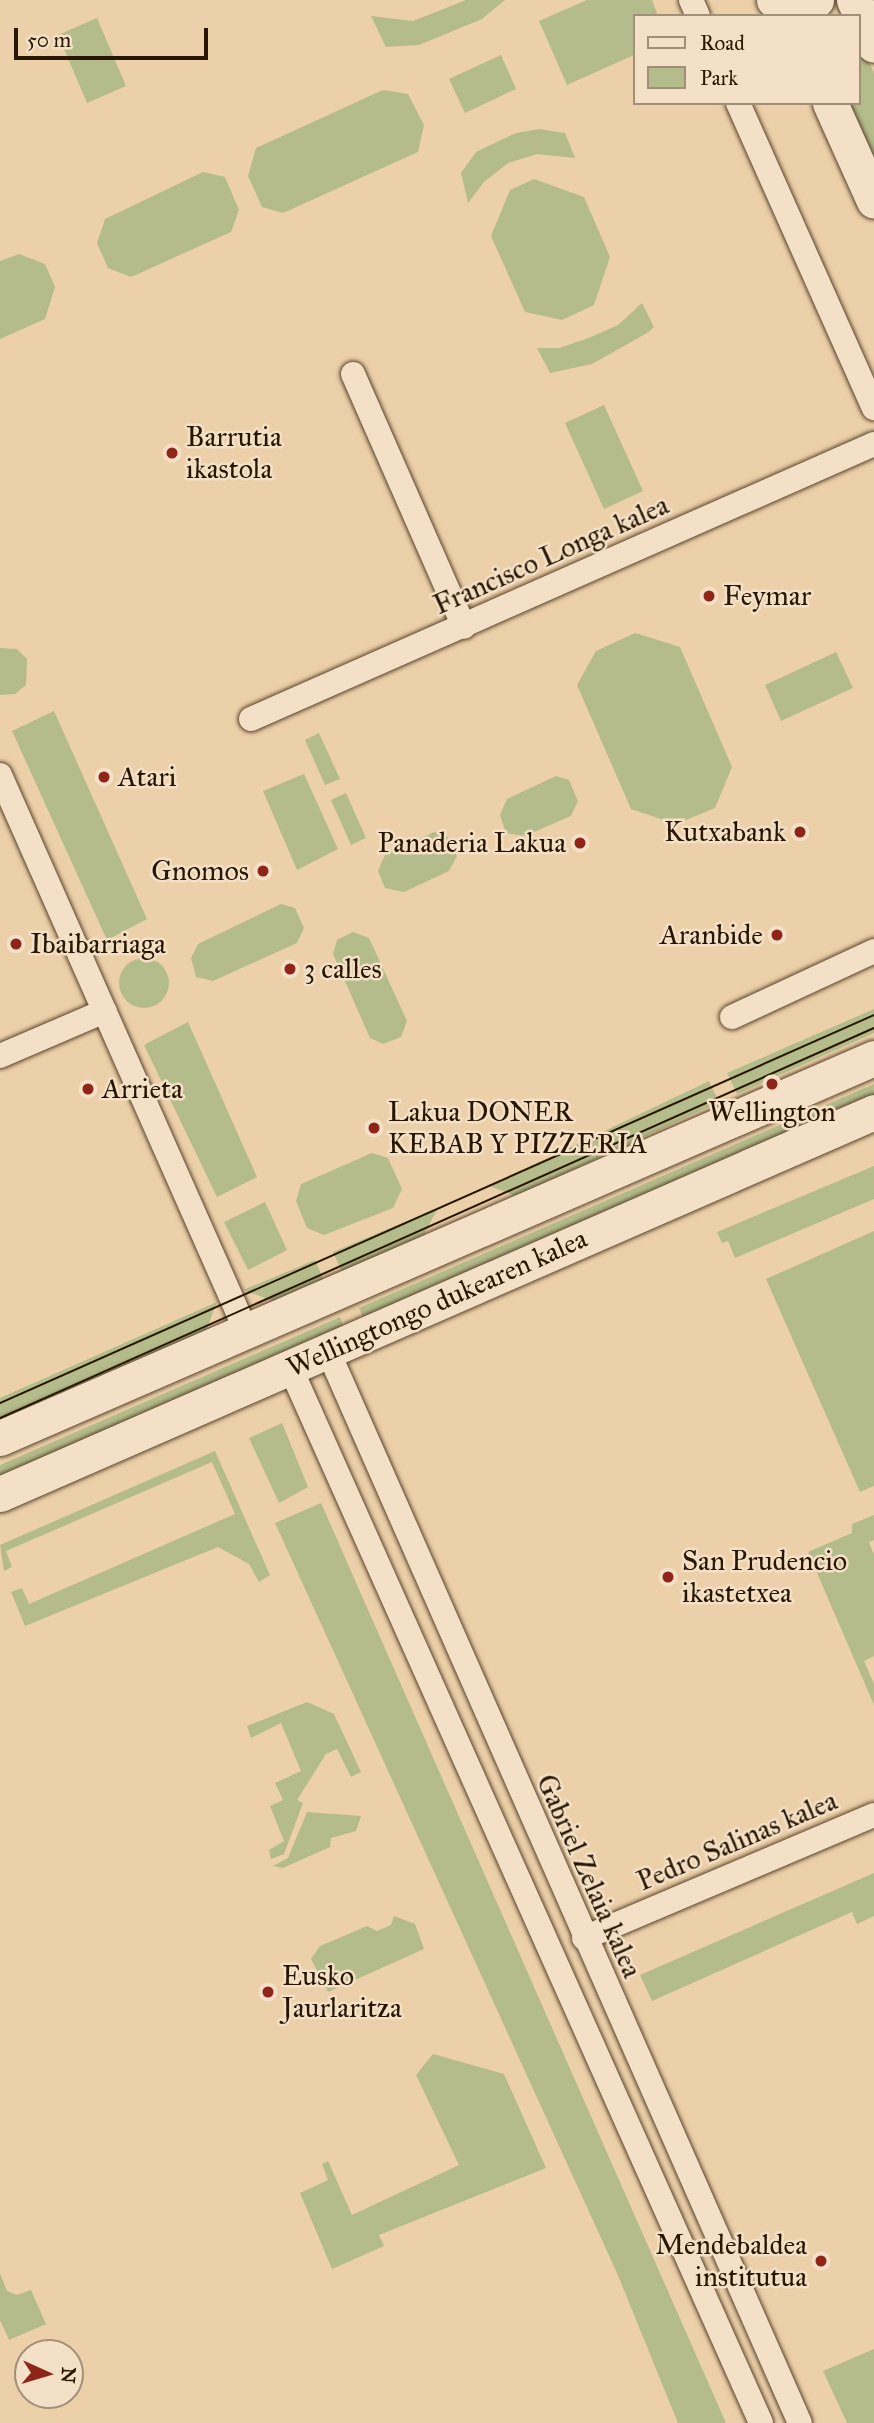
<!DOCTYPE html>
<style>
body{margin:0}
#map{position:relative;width:874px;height:2423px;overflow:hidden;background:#ecd0a9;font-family:"IM FELL Great Primer",serif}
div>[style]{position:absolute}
.green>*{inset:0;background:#b4bc8b}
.round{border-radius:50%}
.roads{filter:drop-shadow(0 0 2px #59442b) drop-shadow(0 0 2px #59442b)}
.minor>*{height:24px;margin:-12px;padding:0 12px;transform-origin:12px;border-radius:12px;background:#f3e0c7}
.secondary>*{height:35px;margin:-17.5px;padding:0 17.5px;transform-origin:17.5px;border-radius:17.5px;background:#f3e0c7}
.tram>*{height:2px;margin:-1px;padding:0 1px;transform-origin:1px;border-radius:1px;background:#281601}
.dots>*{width:19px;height:19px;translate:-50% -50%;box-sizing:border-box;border:4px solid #f3e0c7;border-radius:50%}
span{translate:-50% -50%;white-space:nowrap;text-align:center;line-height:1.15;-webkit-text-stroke:5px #f3e0c7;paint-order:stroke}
.poi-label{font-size:28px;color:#281601}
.left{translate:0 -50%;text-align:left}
.right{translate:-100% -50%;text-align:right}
.street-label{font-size:28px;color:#281601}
.legend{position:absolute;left:633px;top:14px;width:228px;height:91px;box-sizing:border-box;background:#f3e0c7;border:2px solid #a28f78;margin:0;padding:9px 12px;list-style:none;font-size:21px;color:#281601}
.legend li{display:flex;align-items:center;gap:14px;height:35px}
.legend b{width:35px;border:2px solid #a28f78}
.north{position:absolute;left:14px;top:2339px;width:70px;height:70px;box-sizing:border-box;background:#f3e0c7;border:2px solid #a28f78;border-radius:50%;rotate:94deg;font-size:19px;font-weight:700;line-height:28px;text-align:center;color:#281601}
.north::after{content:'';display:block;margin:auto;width:24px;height:32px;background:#8f2418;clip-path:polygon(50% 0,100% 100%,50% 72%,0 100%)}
.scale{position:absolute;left:14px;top:28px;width:194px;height:32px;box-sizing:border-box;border:4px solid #281601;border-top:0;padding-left:9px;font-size:21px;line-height:24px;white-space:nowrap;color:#281601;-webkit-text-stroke:5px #f3e0c7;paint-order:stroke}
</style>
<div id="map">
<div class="green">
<div style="clip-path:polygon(466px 0,505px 0,482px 19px,419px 45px,386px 47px,371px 16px,413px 21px)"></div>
<div style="clip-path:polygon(587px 0,652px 0,658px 16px,634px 16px,634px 55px,567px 85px,539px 21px)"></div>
<div style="clip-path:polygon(97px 18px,126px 86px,87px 103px,58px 35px)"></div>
<div style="clip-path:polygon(858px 37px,874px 73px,874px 166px,846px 103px,858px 103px)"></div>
<div style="clip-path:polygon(501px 55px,516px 89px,465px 113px,449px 79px)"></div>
<div style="clip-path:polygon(383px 90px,408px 94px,424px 125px,418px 152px,283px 213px,262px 207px,248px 176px,256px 148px)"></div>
<div style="clip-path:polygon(539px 129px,565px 133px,575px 158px,537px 154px,508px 163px,484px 182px,468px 203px,461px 173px,476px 152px,516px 133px)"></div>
<div style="clip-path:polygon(203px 172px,225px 177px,239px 210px,231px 232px,131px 277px,108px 268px,97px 243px,105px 219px)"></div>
<div style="clip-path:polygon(534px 179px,584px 197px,610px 257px,594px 305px,562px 320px,525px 312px,491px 236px,510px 190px)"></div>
<div style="clip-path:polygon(19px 254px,45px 264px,55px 287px,45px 319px,0 339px,0 261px)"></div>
<div style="clip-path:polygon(642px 303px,654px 327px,647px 333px,592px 364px,550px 373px,537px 348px,560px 348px,591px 337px,618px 325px)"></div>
<div style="clip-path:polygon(604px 405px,643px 491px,604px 509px,565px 423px)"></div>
<div style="clip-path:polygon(635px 633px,680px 647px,732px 767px,715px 808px,676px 824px,631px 809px,577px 685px,596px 651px)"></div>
<div style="clip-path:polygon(0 648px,17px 649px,27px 659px,26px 685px,15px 694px,0 695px)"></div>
<div style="clip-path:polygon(836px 652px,853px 688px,781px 721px,765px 685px)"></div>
<div style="clip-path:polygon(54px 711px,147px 919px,107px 940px,12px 731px)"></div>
<div style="clip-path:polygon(319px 733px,340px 779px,325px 785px,305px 740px)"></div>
<div style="clip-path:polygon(304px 774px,338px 849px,297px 870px,263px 791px)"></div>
<div style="clip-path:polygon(556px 776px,569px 780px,578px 801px,571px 816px,525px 836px,506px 833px,500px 815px,507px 799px)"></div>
<div style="clip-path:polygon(346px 793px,366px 838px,351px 845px,331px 800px)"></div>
<div style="clip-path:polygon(434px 832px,447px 836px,457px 856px,449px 871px,404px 892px,385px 888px,378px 871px,385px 855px)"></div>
<div style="clip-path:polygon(281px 904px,295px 908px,304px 928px,297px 943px,213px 981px,196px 977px,191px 958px,198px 944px)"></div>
<div style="clip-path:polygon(353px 932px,369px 938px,407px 1021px,401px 1037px,383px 1044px,370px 1038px,333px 954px,337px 940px)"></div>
<div class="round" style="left:119px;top:958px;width:50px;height:50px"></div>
<div style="clip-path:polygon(874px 1009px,874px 1033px,737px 1094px,727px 1073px)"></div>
<div style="clip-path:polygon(188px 1022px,257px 1177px,217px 1197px,144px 1045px)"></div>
<div style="clip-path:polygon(709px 1081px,719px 1102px,516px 1196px,489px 1186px)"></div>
<div style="clip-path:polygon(874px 1084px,874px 1100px,366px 1324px,359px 1308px)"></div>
<div style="clip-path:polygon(372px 1153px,388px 1158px,402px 1189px,393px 1208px,324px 1235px,307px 1228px,296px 1201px,301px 1184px)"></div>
<div style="clip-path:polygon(874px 1166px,874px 1199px,735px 1258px,728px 1241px,722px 1243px,717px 1232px)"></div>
<div style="clip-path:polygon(265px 1202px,287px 1250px,248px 1270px,224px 1222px)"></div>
<div style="clip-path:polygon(438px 1208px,422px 1238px,343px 1274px,333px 1252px)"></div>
<div style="clip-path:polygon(874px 1231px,874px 1486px,860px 1492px,766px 1279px)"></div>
<div style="clip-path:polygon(315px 1260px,325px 1283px,276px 1302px,243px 1290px)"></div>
<div style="clip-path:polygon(217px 1302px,206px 1331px,0 1424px,0 1398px)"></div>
<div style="clip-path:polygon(340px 1317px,345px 1331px,0 1481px,0 1465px)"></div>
<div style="clip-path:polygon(282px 1423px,308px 1487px,279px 1503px,249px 1438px)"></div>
<div style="clip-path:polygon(215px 1451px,270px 1575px,259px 1582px,249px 1564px,218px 1547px,25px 1626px,11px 1592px,22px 1588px,29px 1604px,235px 1514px,212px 1462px,6px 1551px,12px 1567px,4px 1571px,0 1545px)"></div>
<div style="clip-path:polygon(321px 1503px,726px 2423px,678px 2423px,617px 2273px,275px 1523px)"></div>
<div style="clip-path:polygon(874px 1515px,874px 1540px,869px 1542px,874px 1555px,874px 1656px,864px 1661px,874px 1684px,874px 1705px,808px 1552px,852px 1533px,852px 1524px)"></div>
<div style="clip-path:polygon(307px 1702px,334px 1714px,361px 1772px,351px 1777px,337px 1749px,326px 1754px,297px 1800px,303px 1803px,284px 1854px,271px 1859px,269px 1850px,284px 1841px,270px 1806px,283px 1800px,275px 1783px,301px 1771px,281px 1723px,251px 1738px,247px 1726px)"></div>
<div style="clip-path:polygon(307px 1812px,361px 1816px,356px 1831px,331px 1838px,330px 1847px,283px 1868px,273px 1866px,288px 1858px)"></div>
<div style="clip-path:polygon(874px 1873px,874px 1916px,857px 1924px,852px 1912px,652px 2001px,640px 1975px)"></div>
<div style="clip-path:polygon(394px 1916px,415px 1924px,424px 1949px,328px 1992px,311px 1959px,320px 1946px,367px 1926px,377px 1931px,391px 1925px)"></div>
<div style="clip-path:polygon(433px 2054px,504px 2074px,546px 2168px,379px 2235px,384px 2246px,332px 2269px,300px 2193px,328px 2180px,322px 2164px,328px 2161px,352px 2215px,459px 2165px,416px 2075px)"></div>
<div style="clip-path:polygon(0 2273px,7px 2291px,17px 2295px,31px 2290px,46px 2324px,9px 2340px,0 2320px)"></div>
<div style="clip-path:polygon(874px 2349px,874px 2423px,847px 2423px,823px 2371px)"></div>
</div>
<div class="roads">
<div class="minor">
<div style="left:691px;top:0;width:17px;rotate:66deg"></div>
<div style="left:738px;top:103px;width:334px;rotate:66deg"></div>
<div style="left:353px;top:374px;width:276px;rotate:66.3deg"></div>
<div style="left:251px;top:719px;width:681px;rotate:-23.82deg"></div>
<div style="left:0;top:775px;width:608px;rotate:66.13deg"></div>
<div style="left:732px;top:1017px;width:157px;rotate:-24.9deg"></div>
<div style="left:0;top:1056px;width:114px;rotate:-23.2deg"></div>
<div style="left:328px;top:1351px;width:1171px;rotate:66.24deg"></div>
<div style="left:290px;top:1367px;width:1156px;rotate:65.96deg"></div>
<div style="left:584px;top:1938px;width:315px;rotate:-23deg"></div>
</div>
<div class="secondary">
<div style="left:774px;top:0;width:42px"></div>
<div style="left:854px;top:0;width:49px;rotate:66deg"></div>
<div style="left:830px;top:103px;width:107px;rotate:65.8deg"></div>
<div style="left:0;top:1438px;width:953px;rotate:-23.5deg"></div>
<div style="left:0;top:1494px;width:954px;rotate:-23.61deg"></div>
</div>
</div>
<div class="tram">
<div style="left:0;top:1403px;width:956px;rotate:-23.94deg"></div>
<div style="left:0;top:1418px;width:957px;rotate:-24.05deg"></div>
</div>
<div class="dots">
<div style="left:172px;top:453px;background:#8f2418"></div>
<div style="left:709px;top:596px;background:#8f2418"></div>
<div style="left:104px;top:777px;background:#8f2418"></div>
<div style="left:800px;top:832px;background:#8f2418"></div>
<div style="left:580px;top:843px;background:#8f2418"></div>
<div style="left:263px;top:871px;background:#8f2418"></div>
<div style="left:777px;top:935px;background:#8f2418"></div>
<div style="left:16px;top:944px;background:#8f2418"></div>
<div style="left:290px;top:969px;background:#8f2418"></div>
<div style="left:772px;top:1084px;background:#8f2418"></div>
<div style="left:88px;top:1089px;background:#8f2418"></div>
<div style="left:374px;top:1128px;background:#8f2418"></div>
<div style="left:668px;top:1577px;background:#8f2418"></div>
<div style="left:268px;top:1992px;background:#8f2418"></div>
<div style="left:821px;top:2261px;background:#8f2418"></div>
</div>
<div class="poi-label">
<span class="left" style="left:186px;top:453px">Barrutia<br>ikastola</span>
<span class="left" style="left:723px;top:596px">Feymar</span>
<span class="left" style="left:118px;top:777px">Atari</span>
<span class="right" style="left:786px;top:832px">Kutxabank</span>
<span class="right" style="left:566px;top:843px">Panaderia Lakua</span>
<span class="right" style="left:249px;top:871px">Gnomos</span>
<span class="right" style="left:763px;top:935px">Aranbide</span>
<span class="left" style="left:30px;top:944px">Ibaibarriaga</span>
<span class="left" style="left:304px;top:969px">3 calles</span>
<span class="left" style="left:102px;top:1089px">Arrieta</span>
<span class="left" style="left:388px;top:1128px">Lakua DONER<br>KEBAB Y PIZZERIA</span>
<span style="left:772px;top:1112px">Wellington</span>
<span class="left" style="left:682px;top:1577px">San Prudencio<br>ikastetxea</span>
<span class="left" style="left:282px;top:1992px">Eusko<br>Jaurlaritza</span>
<span class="right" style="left:807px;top:2261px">Mendebaldea<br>institutua</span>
</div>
<div class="street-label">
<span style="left:551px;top:555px;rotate:-24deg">Francisco Longa kalea</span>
<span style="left:437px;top:1303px;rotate:-24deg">Wellingtongo dukearen kalea</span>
<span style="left:737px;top:1841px;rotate:-23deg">Pedro Salinas kalea</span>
<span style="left:589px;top:1876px;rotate:66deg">Gabriel Zelaia kalea</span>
</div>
<ul class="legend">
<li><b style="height:9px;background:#f3e0c7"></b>Road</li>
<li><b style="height:19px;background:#b4bc8b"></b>Park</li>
</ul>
<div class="north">N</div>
<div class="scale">50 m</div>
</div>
